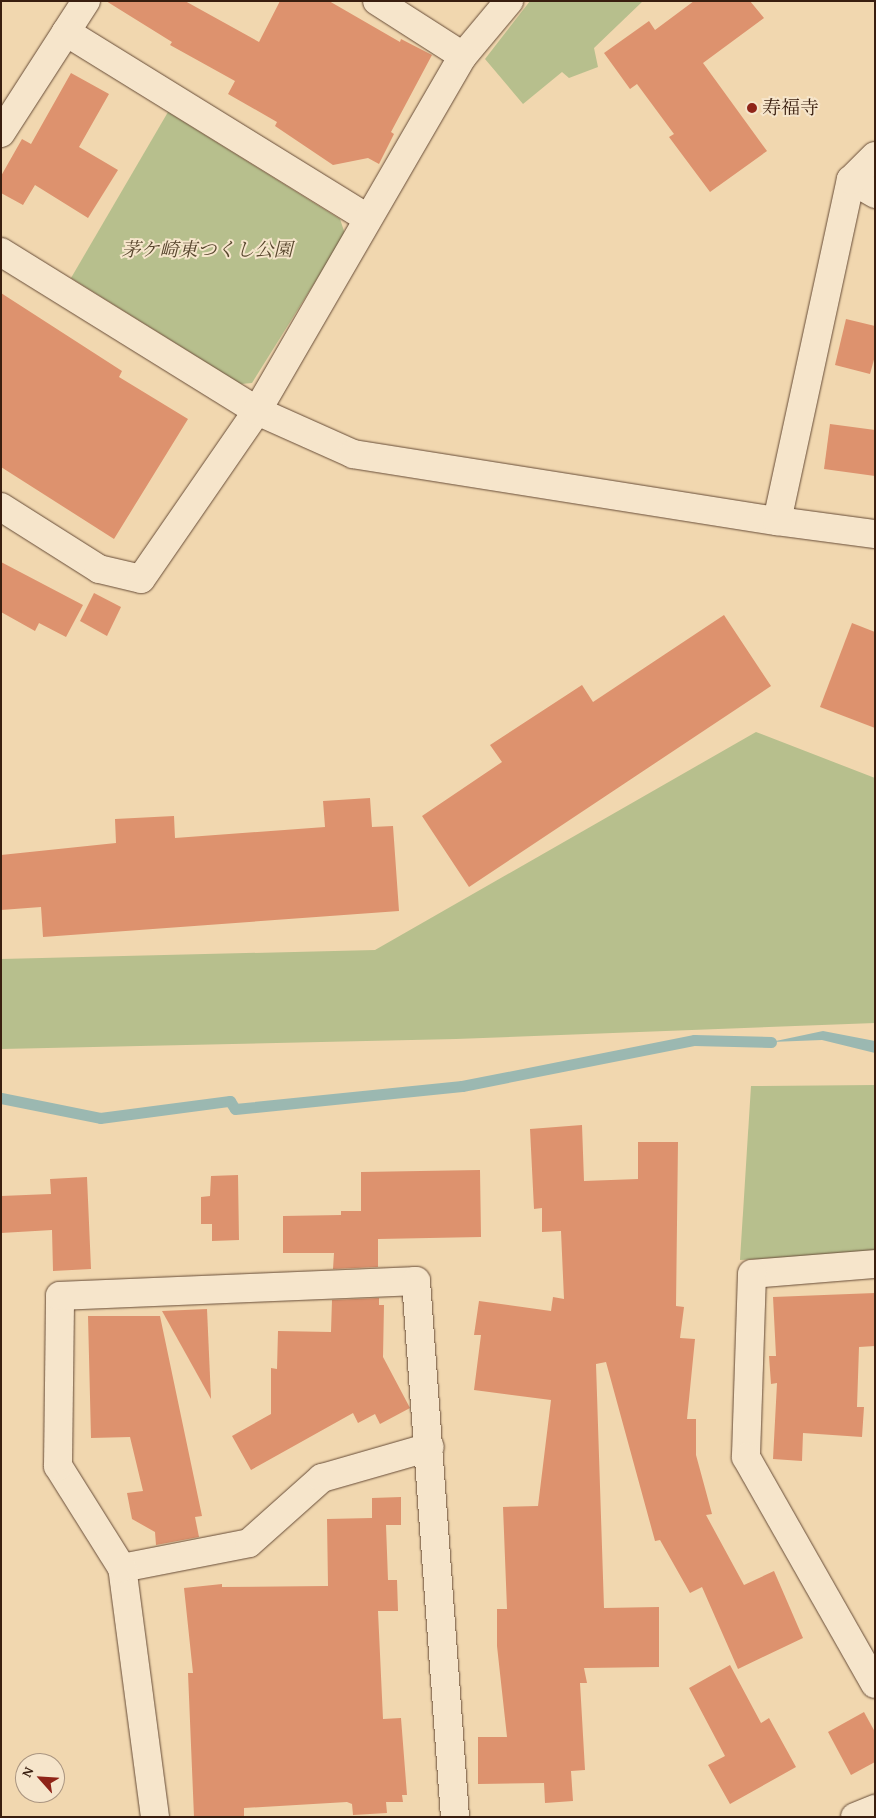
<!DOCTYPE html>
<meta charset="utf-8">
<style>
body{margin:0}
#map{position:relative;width:876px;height:1818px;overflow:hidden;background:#f1d7af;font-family:"Gentium Book Plus","Noto Serif JP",serif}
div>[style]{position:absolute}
.green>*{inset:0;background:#b7bf8d}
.water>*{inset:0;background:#9bb8b1}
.stream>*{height:11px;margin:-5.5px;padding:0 5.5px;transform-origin:5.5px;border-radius:5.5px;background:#9bb8b1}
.building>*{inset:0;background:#dd926e}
.roads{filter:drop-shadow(0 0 1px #674c37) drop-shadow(0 0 1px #674c37)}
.minor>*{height:28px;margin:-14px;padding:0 14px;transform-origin:14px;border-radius:14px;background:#f6e5cb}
.dots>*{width:14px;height:14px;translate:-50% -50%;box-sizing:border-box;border:2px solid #f6e5cb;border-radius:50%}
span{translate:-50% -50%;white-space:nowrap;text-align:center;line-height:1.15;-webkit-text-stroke:4px #f6e5cb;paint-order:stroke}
.poi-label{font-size:19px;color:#391e0f}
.left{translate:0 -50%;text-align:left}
.park-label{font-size:19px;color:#58462e;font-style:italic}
.frame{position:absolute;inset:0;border:2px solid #391e0f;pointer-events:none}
.north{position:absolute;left:15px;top:1753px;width:50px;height:50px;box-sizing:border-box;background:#f6e5cb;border:1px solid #aa9580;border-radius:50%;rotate:296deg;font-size:14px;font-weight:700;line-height:20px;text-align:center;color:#391e0f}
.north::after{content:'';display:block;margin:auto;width:18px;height:22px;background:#8f2418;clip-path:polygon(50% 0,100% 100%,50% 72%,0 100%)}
</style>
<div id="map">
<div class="green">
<div style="clip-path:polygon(530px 1px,643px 1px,594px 48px,598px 67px,569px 78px,562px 72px,523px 104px,485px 59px)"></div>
<div style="clip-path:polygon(168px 112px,340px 219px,345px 234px,252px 383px,241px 384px,71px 278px)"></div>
<div style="clip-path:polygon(756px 732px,875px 778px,875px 1023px,456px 1039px,1px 1049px,1px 959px,375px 950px)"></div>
<div style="clip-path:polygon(875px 1085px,875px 1253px,740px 1260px,751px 1086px)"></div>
</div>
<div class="water">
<div style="clip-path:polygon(823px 1031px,875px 1041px,875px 1053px,822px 1040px,771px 1042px)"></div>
</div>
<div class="stream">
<div style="left:1px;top:1098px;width:101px;rotate:11.4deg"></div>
<div style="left:100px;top:1118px;width:131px;rotate:-7.5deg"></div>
<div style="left:230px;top:1101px;width:9px;rotate:58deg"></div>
<div style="left:235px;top:1109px;width:228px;rotate:-5.8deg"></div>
<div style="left:462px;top:1086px;width:237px;rotate:-11.2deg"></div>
<div style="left:694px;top:1040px;width:77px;rotate:1.5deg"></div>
</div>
<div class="building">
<div style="clip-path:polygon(106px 1px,185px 1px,259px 42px,280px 1px,329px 1px,400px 42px,401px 39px,432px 55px,391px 132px,394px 134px,379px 164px,368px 158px,333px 165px,275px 126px,277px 122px,228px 94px,235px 81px,170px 45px,172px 42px)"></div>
<div style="clip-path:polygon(694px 1px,750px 1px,764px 18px,703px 63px,767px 151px,710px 192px,669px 137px,674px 134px,637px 84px,630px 89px,604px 53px,649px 21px,655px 30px)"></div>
<div style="clip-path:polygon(71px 73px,109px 94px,79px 147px,118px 170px,88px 218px,35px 185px,23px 205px,1px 193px,1px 176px,22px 139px,31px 144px)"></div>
<div style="clip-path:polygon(1px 293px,122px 371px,119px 377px,188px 419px,114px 539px,1px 467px)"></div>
<div style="clip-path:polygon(846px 319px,875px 326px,875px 356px,870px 374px,835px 365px)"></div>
<div style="clip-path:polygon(830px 424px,875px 430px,875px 476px,824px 469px)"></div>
<div style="clip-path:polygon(1px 562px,83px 605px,66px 637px,39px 623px,35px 631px,1px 612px)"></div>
<div style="clip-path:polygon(94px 593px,121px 607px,107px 636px,80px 621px)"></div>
<div style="clip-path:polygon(724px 615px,771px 686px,469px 887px,422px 816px,502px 762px,490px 745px,582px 685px,593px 702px)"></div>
<div style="clip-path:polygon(852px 623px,875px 632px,875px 728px,820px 707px)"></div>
<div style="clip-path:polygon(370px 798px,372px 827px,393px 826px,399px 911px,43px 937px,41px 907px,1px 910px,1px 855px,116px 843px,115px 819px,174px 816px,175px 838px,325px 827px,323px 801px)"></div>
<div style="clip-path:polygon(582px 1125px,584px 1181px,638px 1179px,638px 1142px,678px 1142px,676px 1306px,684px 1307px,680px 1338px,695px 1339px,687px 1419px,696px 1419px,696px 1455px,712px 1514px,706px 1515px,744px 1585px,774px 1571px,803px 1638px,738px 1669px,702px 1587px,690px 1593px,660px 1540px,655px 1541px,606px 1362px,596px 1364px,604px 1608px,659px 1607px,659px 1667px,584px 1668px,587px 1683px,580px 1683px,585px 1770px,571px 1771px,573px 1801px,545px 1803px,544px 1783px,478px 1784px,478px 1737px,507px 1737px,497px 1646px,497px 1609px,507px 1609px,503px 1507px,538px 1506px,551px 1400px,474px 1390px,481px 1335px,474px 1335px,479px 1301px,551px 1311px,553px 1297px,564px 1299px,561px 1231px,542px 1232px,542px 1208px,534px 1209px,530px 1129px)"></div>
<div style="clip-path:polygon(480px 1170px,481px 1237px,378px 1239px,378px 1267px,333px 1269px,334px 1253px,283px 1253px,283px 1216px,341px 1215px,341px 1211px,361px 1211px,361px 1172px)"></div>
<div style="clip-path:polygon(238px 1175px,239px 1240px,212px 1241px,212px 1224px,201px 1224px,201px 1197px,210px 1196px,211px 1176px)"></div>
<div style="clip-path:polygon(87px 1177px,91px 1269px,53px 1271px,52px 1230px,1px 1233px,1px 1196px,51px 1194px,50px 1179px)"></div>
<div style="clip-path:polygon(875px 1293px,875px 1346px,859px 1347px,857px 1407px,864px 1407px,862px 1437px,803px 1433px,802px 1461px,773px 1459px,777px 1383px,771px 1384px,769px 1356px,776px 1356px,773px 1297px)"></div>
<div style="clip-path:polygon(379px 1298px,379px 1305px,384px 1305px,383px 1357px,410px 1408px,380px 1424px,375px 1414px,358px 1423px,353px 1413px,251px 1470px,232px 1436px,271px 1414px,271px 1368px,277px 1369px,278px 1331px,331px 1332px,332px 1300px)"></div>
<div style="clip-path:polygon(207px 1309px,211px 1399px,162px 1311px)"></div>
<div style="clip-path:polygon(88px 1316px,160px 1316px,202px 1516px,195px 1517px,199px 1537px,156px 1545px,155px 1532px,132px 1519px,127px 1493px,143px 1491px,130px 1437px,91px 1438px)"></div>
<div style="clip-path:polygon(401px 1497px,401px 1525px,386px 1525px,388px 1580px,397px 1580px,398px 1611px,378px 1611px,383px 1719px,401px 1718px,407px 1795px,402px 1795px,403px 1802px,386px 1802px,387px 1813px,353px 1815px,352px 1804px,347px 1802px,244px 1808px,244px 1817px,194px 1817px,188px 1673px,193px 1673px,184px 1588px,222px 1584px,222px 1587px,328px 1586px,327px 1519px,372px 1518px,372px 1498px)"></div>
<div style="clip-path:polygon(730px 1665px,761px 1723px,769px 1718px,796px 1767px,730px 1804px,708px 1765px,725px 1756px,689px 1688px)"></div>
<div style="clip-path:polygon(864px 1712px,875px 1732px,875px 1762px,851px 1775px,828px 1732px)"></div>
</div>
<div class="roads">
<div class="minor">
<div style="left:86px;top:1px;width:37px;rotate:123deg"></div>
<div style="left:66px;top:32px;width:354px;rotate:31.7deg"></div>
<div style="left:463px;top:56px;width:72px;rotate:-50.1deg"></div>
<div style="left:1px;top:133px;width:120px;rotate:-57.2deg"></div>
<div style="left:851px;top:180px;width:28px;rotate:30deg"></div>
<div style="left:1px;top:252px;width:301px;rotate:31.8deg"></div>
<div style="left:257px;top:411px;width:105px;rotate:24.1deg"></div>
<div style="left:353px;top:454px;width:429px;rotate:9deg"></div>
<div style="left:777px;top:521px;width:99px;rotate:7.6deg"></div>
<div style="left:1px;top:507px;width:116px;rotate:32.3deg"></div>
<div style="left:99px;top:569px;width:43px;rotate:13.4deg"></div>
<div style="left:141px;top:579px;width:204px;rotate:-55.4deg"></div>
<div style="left:257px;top:411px;width:410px;rotate:-59.9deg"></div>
<div style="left:463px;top:56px;width:102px;rotate:-147.4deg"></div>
<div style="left:777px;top:521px;width:349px;rotate:-77.8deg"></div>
<div style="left:851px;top:180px;width:34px;rotate:-45deg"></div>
<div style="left:875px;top:1264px;width:123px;rotate:175.4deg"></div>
<div style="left:752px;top:1274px;width:183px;rotate:91.9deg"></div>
<div style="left:746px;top:1457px;width:261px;rotate:60.4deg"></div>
<div style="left:122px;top:1568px;width:129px;rotate:-11.1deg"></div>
<div style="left:249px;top:1543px;width:98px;rotate:-41.7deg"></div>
<div style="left:322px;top:1478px;width:112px;rotate:-16deg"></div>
<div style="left:155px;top:1817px;width:251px;rotate:-97.5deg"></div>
<div style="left:122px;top:1568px;width:120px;rotate:-122.1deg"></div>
<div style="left:58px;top:1466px;width:170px;rotate:-89.3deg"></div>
<div style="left:60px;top:1296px;width:356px;rotate:-2.4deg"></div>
<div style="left:416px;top:1281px;width:537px;rotate:85.84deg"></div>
<div style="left:855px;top:1817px;width:22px;rotate:-22deg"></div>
</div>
</div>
<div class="dots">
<div style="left:752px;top:108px;background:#8f2418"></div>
</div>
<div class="poi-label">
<span class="left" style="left:762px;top:108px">寿福寺</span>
</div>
<div class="park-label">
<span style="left:207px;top:250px">茅ケ崎東つくし公園</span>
</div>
<div class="frame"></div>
<div class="north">N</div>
</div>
